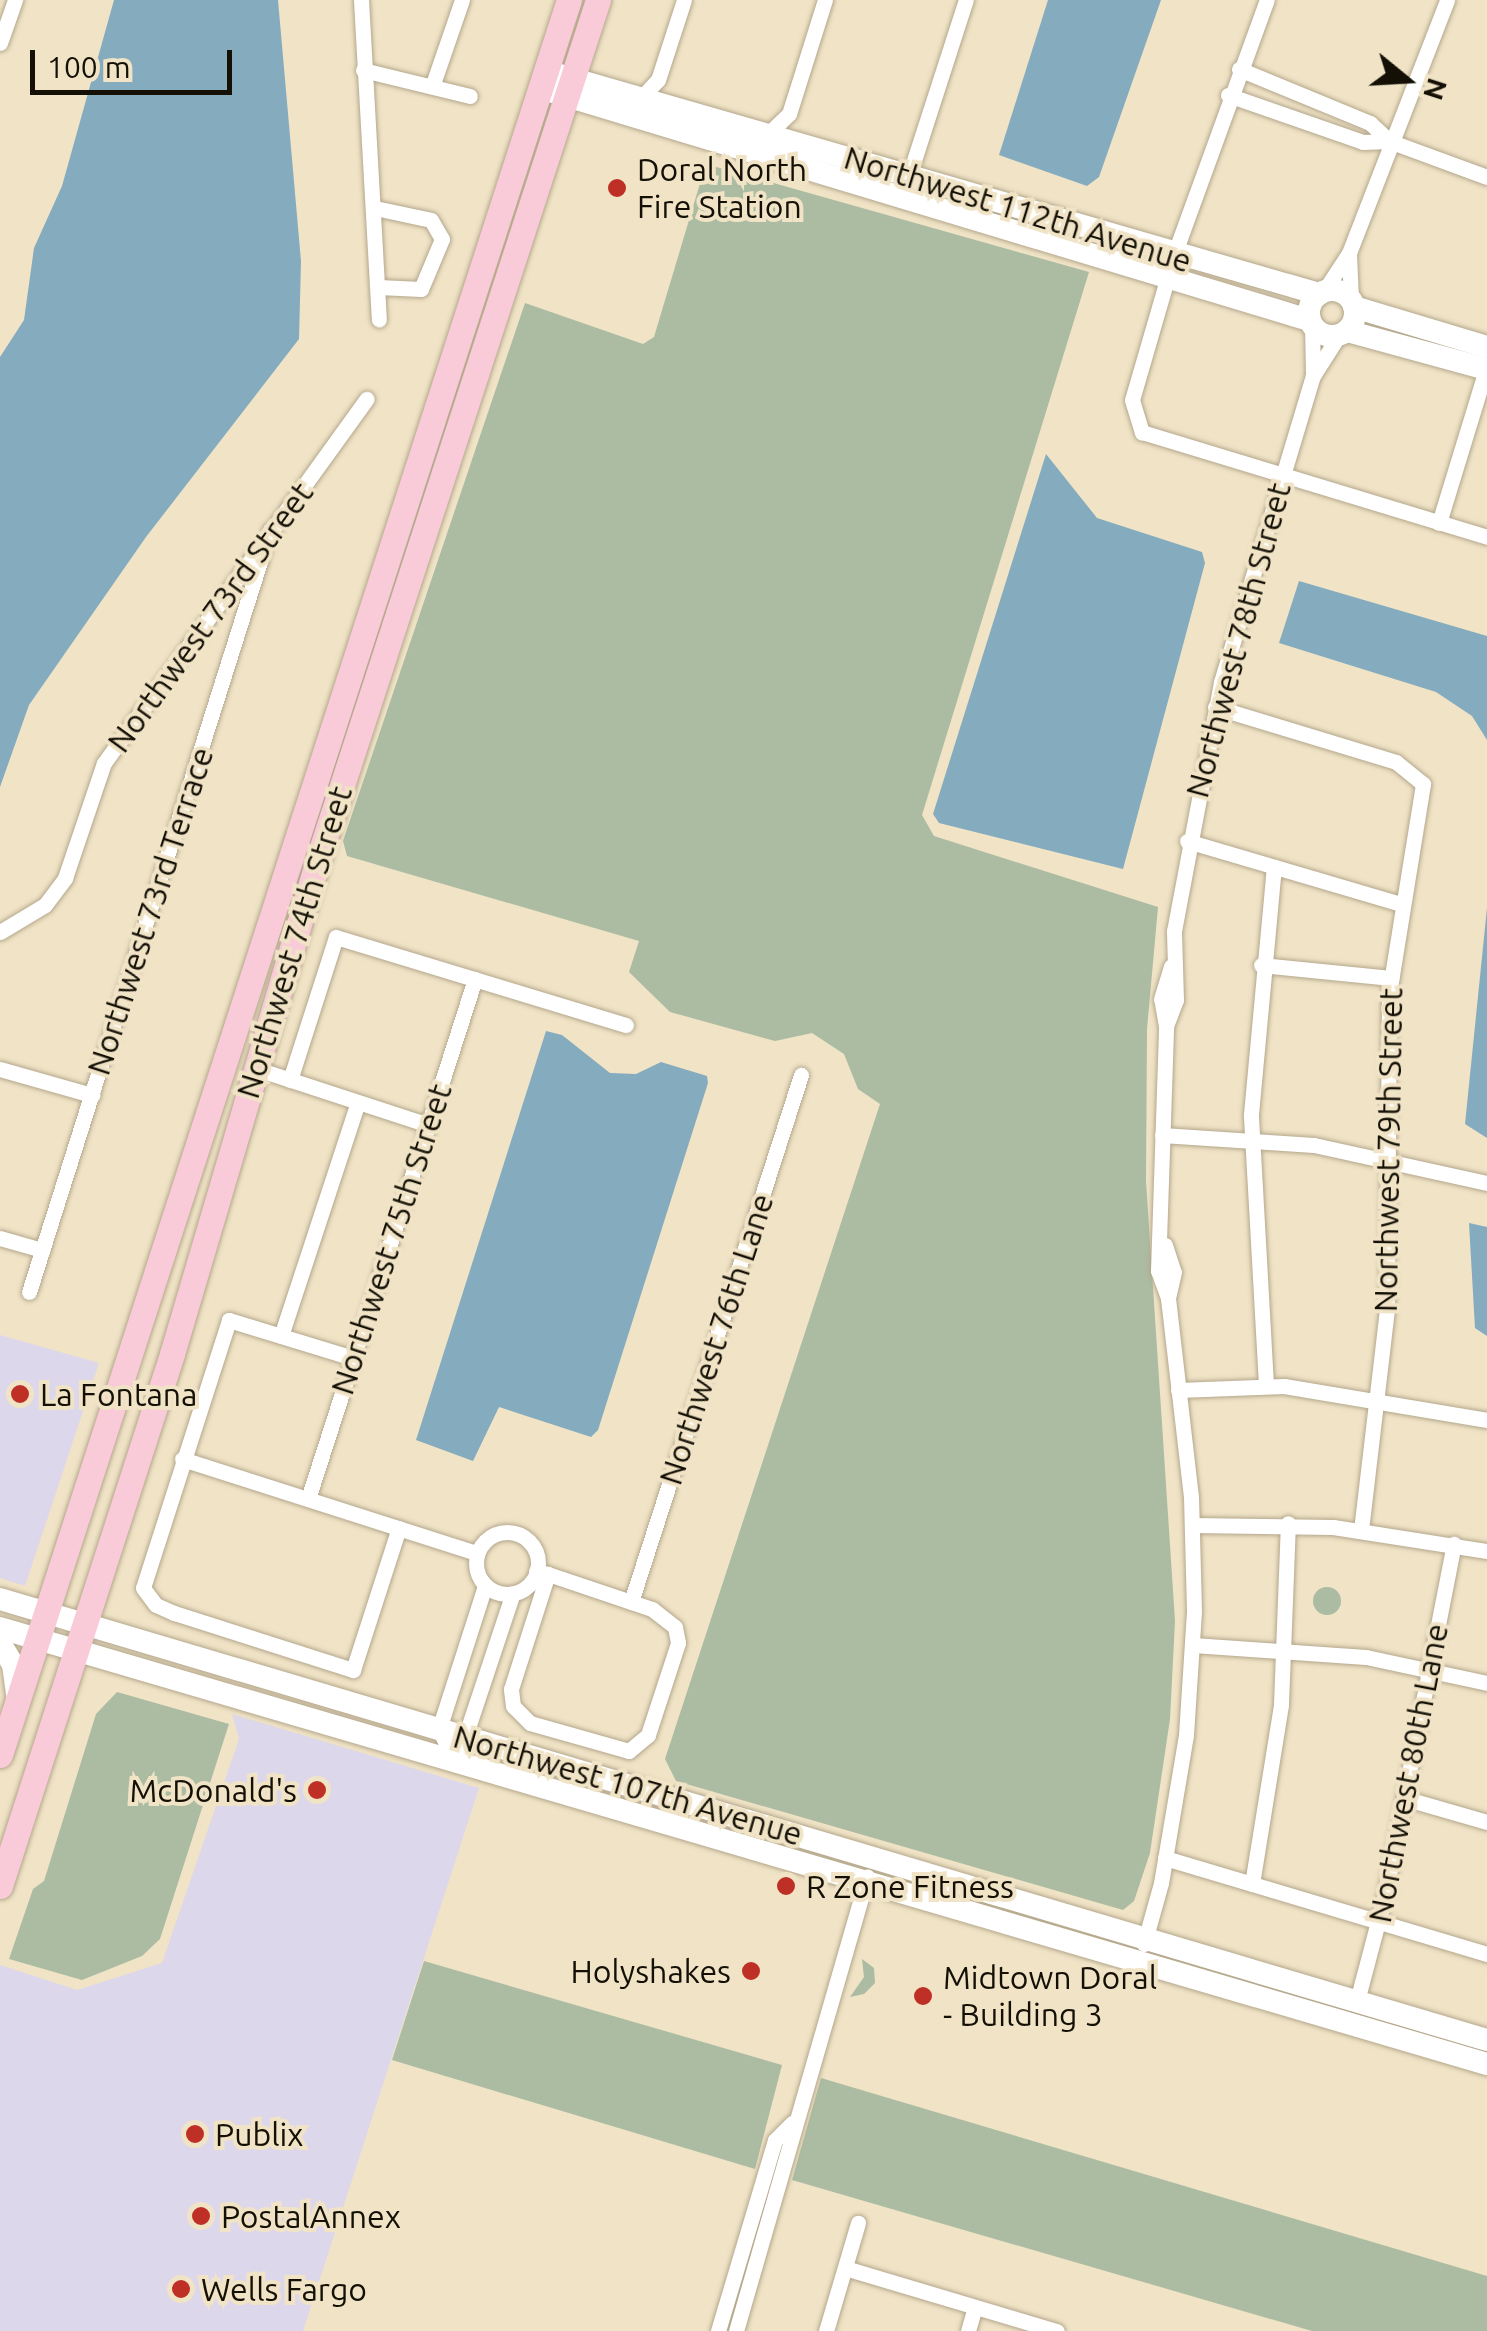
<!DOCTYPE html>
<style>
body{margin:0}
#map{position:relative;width:1487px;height:2331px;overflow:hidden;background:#f0e3c6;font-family:Ubuntu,sans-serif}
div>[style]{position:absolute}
.commercial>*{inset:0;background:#ddd7ec}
.green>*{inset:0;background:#abbca2}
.round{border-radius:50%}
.water>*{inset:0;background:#85abbf}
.roads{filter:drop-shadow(0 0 2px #b4a78c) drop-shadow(0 0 2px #b4a78c)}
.street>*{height:15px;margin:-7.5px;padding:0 7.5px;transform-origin:7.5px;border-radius:7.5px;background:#fff}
.street>.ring{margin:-7.5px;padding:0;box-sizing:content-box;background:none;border:15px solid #fff;border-radius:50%}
.secondary>*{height:22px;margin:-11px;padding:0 11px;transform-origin:11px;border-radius:11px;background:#fff}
.secondary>.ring{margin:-11px;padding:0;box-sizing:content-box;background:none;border:22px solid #fff;border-radius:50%}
.primary>*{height:25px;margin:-12.5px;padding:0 12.5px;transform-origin:12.5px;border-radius:12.5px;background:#f9cbd8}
.dots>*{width:28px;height:28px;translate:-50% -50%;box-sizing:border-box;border:5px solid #f0e3c6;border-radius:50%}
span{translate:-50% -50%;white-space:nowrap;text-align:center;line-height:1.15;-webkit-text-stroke:8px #f0e3c6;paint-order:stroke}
.poi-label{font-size:32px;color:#141006}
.left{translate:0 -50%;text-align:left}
.right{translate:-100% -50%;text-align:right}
.street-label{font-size:32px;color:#141006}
.north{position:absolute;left:1357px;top:30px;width:100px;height:100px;-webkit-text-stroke:8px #f0e3c6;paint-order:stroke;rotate:108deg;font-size:28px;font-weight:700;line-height:40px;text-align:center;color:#141006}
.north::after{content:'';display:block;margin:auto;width:35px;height:45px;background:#141006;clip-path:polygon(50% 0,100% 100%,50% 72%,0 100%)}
.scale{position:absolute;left:30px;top:50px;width:202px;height:45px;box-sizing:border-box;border:5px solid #141006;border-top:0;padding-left:12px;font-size:30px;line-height:35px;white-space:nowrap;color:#141006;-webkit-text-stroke:8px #f0e3c6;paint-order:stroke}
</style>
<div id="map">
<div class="commercial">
<div style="clip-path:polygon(0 1335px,99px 1363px,25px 1586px,0 1578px)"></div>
<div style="clip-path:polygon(232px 1714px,479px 1788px,303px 2331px,0 2331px,0 1965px,77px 1990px,162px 1963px,239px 1739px)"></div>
</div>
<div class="green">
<div style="clip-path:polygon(713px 166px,1089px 272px,922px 815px,934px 836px,1158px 907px,1147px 1029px,1146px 1181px,1175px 1621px,1170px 1719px,1150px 1853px,1134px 1901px,1123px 1910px,676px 1781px,665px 1759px,880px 1104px,858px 1089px,844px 1054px,812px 1033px,775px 1041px,670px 1012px,629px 972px,639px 941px,347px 856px,343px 841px,525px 303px,643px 344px,654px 337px,704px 170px)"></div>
<div class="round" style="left:1313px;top:1587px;width:28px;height:28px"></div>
<div style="clip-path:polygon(117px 1692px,229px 1724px,160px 1939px,142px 1956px,82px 1980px,9px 1959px,33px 1889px,44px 1881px,96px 1714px)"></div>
<div style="clip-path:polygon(862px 1959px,874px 1968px,875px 1983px,864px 1994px,850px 1997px,864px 1977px)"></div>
<div style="clip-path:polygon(424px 1961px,782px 2065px,755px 2169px,392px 2060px)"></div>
<div style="clip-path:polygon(821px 2078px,1487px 2276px,1487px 2331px,1312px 2331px,792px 2180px)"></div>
</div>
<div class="water">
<div style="clip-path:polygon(114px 0,278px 0,301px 261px,299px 339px,146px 537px,29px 705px,0 787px,0 357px,24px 320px,34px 248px,62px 186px)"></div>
<div style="clip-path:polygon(1048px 0,1161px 0,1099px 177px,1087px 186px,999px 155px)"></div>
<div style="clip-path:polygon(1046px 454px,1097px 518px,1202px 552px,1205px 563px,1123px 869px,939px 823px,933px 814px)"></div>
<div style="clip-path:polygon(1299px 581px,1487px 636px,1487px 740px,1472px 716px,1436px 692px,1279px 643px)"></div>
<div style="clip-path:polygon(1487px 908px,1487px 1138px,1465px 1124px)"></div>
<div style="clip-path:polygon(546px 1031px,562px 1035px,610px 1073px,636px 1074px,661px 1062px,707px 1076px,708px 1083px,598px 1430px,591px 1437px,499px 1407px,473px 1461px,416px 1440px)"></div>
<div style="clip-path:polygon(1469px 1223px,1487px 1227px,1487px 1336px,1475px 1328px)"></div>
</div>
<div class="roads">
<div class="street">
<div style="left:361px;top:0;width:320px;rotate:86.8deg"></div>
<div style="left:0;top:43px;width:46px;rotate:-70.8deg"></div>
<div style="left:1239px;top:69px;width:142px;rotate:22.4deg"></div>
<div style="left:1370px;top:123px;width:26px;rotate:43deg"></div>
<div style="left:1389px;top:141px;width:104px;rotate:20.2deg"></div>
<div style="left:363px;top:70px;width:110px;rotate:13.7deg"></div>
<div style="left:433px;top:84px;width:89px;rotate:-71deg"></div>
<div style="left:1228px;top:95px;width:143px;rotate:19.2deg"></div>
<div style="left:1363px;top:142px;width:26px;rotate:-2deg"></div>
<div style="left:640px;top:99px;width:26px;rotate:-47deg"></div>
<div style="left:658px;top:80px;width:84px;rotate:-72deg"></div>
<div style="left:768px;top:134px;width:29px;rotate:-44deg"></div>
<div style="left:789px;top:114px;width:120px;rotate:-72.5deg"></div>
<div style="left:909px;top:176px;width:185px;rotate:-72.1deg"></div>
<div style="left:375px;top:208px;width:57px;rotate:12.1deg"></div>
<div style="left:431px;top:220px;width:22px;rotate:60deg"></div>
<div style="left:442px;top:239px;width:54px;rotate:112.8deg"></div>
<div style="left:421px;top:289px;width:43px;rotate:-177.3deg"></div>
<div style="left:1349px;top:254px;width:46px;rotate:87.5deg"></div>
<div style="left:1174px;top:255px;width:271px;rotate:-70deg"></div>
<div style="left:1168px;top:276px;width:129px;rotate:106.2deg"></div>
<div style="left:1132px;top:400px;width:34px;rotate:73deg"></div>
<div style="left:1142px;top:432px;width:361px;rotate:16.9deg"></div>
<div style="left:1324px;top:291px;width:45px;rotate:-56.7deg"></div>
<div style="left:1349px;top:253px;width:271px;rotate:-68.8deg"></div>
<div style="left:1312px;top:325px;width:47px;rotate:88.8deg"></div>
<div style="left:1439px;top:523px;width:161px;rotate:-73deg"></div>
<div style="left:1215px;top:707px;width:189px;rotate:16.9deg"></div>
<div style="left:1396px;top:762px;width:35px;rotate:39deg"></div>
<div style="left:1423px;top:784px;width:213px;rotate:99.2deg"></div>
<div style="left:1389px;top:994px;width:315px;rotate:90.4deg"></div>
<div style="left:1387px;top:1309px;width:223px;rotate:96.7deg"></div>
<div style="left:1187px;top:841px;width:223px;rotate:16.4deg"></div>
<div style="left:0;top:932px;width:52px;rotate:-31deg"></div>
<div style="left:45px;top:905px;width:34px;rotate:-53deg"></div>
<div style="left:65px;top:878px;width:121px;rotate:-71.3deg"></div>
<div style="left:104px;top:763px;width:449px;rotate:-54.2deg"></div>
<div style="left:1261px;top:965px;width:131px;rotate:5.7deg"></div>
<div style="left:1166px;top:1026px;width:27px;rotate:-100deg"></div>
<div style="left:1161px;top:999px;width:34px;rotate:-73deg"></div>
<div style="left:254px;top:1068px;width:183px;rotate:18.1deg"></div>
<div style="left:0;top:1069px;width:96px;rotate:15.8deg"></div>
<div style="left:290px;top:1080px;width:150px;rotate:-72.2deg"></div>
<div style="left:336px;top:937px;width:303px;rotate:16.9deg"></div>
<div style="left:1162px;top:1135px;width:152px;rotate:3.8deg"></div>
<div style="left:1314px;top:1145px;width:177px;rotate:12.4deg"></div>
<div style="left:0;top:1238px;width:44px;rotate:15.9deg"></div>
<div style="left:1165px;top:1245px;width:28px;rotate:72deg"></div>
<div style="left:1174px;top:1272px;width:27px;rotate:103deg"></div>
<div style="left:29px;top:1292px;width:799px;rotate:-72.45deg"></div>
<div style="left:281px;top:1336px;width:246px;rotate:-71.8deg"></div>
<div style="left:353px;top:1358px;width:130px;rotate:-163deg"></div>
<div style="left:229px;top:1320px;width:281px;rotate:107.8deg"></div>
<div style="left:143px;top:1588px;width:21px;rotate:53deg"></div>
<div style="left:156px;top:1605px;width:20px;rotate:24deg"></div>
<div style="left:174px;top:1613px;width:188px;rotate:17.7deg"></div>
<div style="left:353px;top:1670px;width:149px;rotate:-72.1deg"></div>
<div style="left:1266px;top:1385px;width:271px;rotate:-93.2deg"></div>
<div style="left:1251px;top:1114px;width:248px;rotate:-84.7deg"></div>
<div style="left:1178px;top:1390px;width:106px;rotate:-2.2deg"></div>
<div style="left:1284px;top:1386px;width:206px;rotate:9.5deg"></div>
<div style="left:182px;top:1459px;width:310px;rotate:17.7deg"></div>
<div style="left:308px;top:1499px;width:546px;rotate:-72.2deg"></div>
<div style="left:1192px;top:1525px;width:141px;rotate:0.8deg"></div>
<div style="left:1333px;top:1527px;width:156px;rotate:8.9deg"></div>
<div class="ring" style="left:476px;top:1532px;width:47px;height:47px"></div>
<div style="left:536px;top:1571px;width:12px;rotate:14deg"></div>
<div style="left:548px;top:1574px;width:110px;rotate:18.6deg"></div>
<div style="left:652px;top:1609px;width:29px;rotate:38deg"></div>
<div style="left:675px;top:1627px;width:16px;rotate:79deg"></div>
<div style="left:678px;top:1643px;width:97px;rotate:108.1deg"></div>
<div style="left:648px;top:1735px;width:25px;rotate:140deg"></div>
<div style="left:629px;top:1751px;width:103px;rotate:-164.2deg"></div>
<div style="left:530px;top:1723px;width:24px;rotate:-135deg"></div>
<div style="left:513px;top:1706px;width:17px;rotate:-97deg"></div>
<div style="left:511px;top:1689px;width:121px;rotate:-72.2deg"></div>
<div style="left:631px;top:1602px;width:554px;rotate:-72.12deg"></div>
<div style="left:1193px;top:1645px;width:173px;rotate:4deg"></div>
<div style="left:1366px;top:1657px;width:124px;rotate:12.1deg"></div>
<div style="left:456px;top:1764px;width:39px;rotate:-116deg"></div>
<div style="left:439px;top:1729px;width:150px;rotate:-72.2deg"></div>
<div style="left:456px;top:1764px;width:180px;rotate:-71.6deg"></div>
<div style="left:1404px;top:1798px;width:86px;rotate:16.1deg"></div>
<div style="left:1165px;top:1858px;width:336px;rotate:16.6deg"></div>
<div style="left:1252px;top:1884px;width:182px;rotate:-80.8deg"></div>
<div style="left:1281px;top:1704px;width:181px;rotate:-87.8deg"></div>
<div style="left:1144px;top:1944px;width:63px;rotate:-74.4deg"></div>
<div style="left:1161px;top:1883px;width:150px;rotate:-80.4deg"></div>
<div style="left:1186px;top:1735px;width:124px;rotate:-86.3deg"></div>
<div style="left:1194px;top:1611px;width:114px;rotate:-91.5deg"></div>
<div style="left:1191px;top:1497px;width:200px;rotate:-96.6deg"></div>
<div style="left:1168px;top:1298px;width:29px;rotate:-110deg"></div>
<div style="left:1158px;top:1271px;width:245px;rotate:-88.1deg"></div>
<div style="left:1166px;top:1026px;width:28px;rotate:-69deg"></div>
<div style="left:1176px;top:1000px;width:69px;rotate:-91.7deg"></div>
<div style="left:1174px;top:931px;width:253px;rotate:-79.3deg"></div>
<div style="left:1221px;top:682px;width:320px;rotate:-73.3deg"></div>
<div style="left:1313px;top:376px;width:49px;rotate:-57.6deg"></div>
<div style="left:1357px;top:2001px;width:110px;rotate:-75.2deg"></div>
<div style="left:1385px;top:1895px;width:358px;rotate:-78.9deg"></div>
<div style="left:845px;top:2268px;width:221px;rotate:16.6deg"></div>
<div style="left:718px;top:2331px;width:199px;rotate:-73.4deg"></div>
<div style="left:775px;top:2140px;width:24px;rotate:-45deg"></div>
<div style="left:736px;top:2331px;width:473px;rotate:-73.9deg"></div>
<div style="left:826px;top:2331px;width:113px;rotate:-73.5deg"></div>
<div style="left:968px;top:2331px;width:25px;rotate:-74deg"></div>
</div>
<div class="secondary">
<div style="left:546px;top:71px;width:805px;rotate:16.09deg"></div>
<div style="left:540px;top:88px;width:803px;rotate:16.79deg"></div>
<div class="ring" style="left:1309px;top:290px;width:24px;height:24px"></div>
<div style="left:1354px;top:307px;width:139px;rotate:16.7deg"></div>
<div style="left:1347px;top:331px;width:145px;rotate:15.2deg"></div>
<div style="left:0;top:1599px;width:1551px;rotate:16.52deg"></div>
<div style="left:0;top:1628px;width:1550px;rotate:16.34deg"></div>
<div style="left:0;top:1643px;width:26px;rotate:59deg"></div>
<div style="left:13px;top:1665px;width:35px;rotate:82deg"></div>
</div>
<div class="primary">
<div style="left:0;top:1755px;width:1845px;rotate:-72.04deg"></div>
<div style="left:0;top:1886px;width:559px;rotate:-72.08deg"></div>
<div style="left:172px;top:1354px;width:522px;rotate:-73.54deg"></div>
<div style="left:320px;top:853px;width:897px;rotate:-71.95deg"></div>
</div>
</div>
<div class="dots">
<div style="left:617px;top:188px;background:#be3026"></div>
<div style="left:20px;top:1394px;background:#be3026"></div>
<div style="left:317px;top:1790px;background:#be3026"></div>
<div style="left:786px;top:1886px;background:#be3026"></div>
<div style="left:751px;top:1971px;background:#be3026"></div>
<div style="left:923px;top:1996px;background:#be3026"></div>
<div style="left:195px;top:2134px;background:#be3026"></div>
<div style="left:201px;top:2216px;background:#be3026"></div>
<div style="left:181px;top:2289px;background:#be3026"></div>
</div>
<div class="poi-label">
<span class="left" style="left:637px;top:188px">Doral North<br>Fire Station</span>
<span class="left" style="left:40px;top:1394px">La Fontana</span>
<span class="right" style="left:297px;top:1790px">McDonald's</span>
<span class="left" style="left:806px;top:1886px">R Zone Fitness</span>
<span class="right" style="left:731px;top:1971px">Holyshakes</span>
<span class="left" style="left:943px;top:1996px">Midtown Doral<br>- Building 3</span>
<span class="left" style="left:215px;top:2134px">Publix</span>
<span class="left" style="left:221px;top:2216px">PostalAnnex</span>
<span class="left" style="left:201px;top:2289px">Wells Fargo</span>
</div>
<div class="street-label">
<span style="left:1018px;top:209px;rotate:17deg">Northwest 112th Avenue</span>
<span style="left:210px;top:617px;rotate:-54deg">Northwest 73rd Street</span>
<span style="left:1238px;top:640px;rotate:-75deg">Northwest 78th Street</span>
<span style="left:150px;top:911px;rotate:-72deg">Northwest 73rd Terrace</span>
<span style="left:294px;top:942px;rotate:-73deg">Northwest 74th Street</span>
<span style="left:1388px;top:1150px;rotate:-89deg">Northwest 79th Street</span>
<span style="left:391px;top:1239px;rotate:-72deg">Northwest 75th Street</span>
<span style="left:716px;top:1339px;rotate:-72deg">Northwest 76th Lane</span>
<span style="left:1408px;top:1773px;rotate:-79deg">Northwest 80th Lane</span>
<span style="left:628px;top:1785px;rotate:16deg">Northwest 107th Avenue</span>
</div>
<div class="north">N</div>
<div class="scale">100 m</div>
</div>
